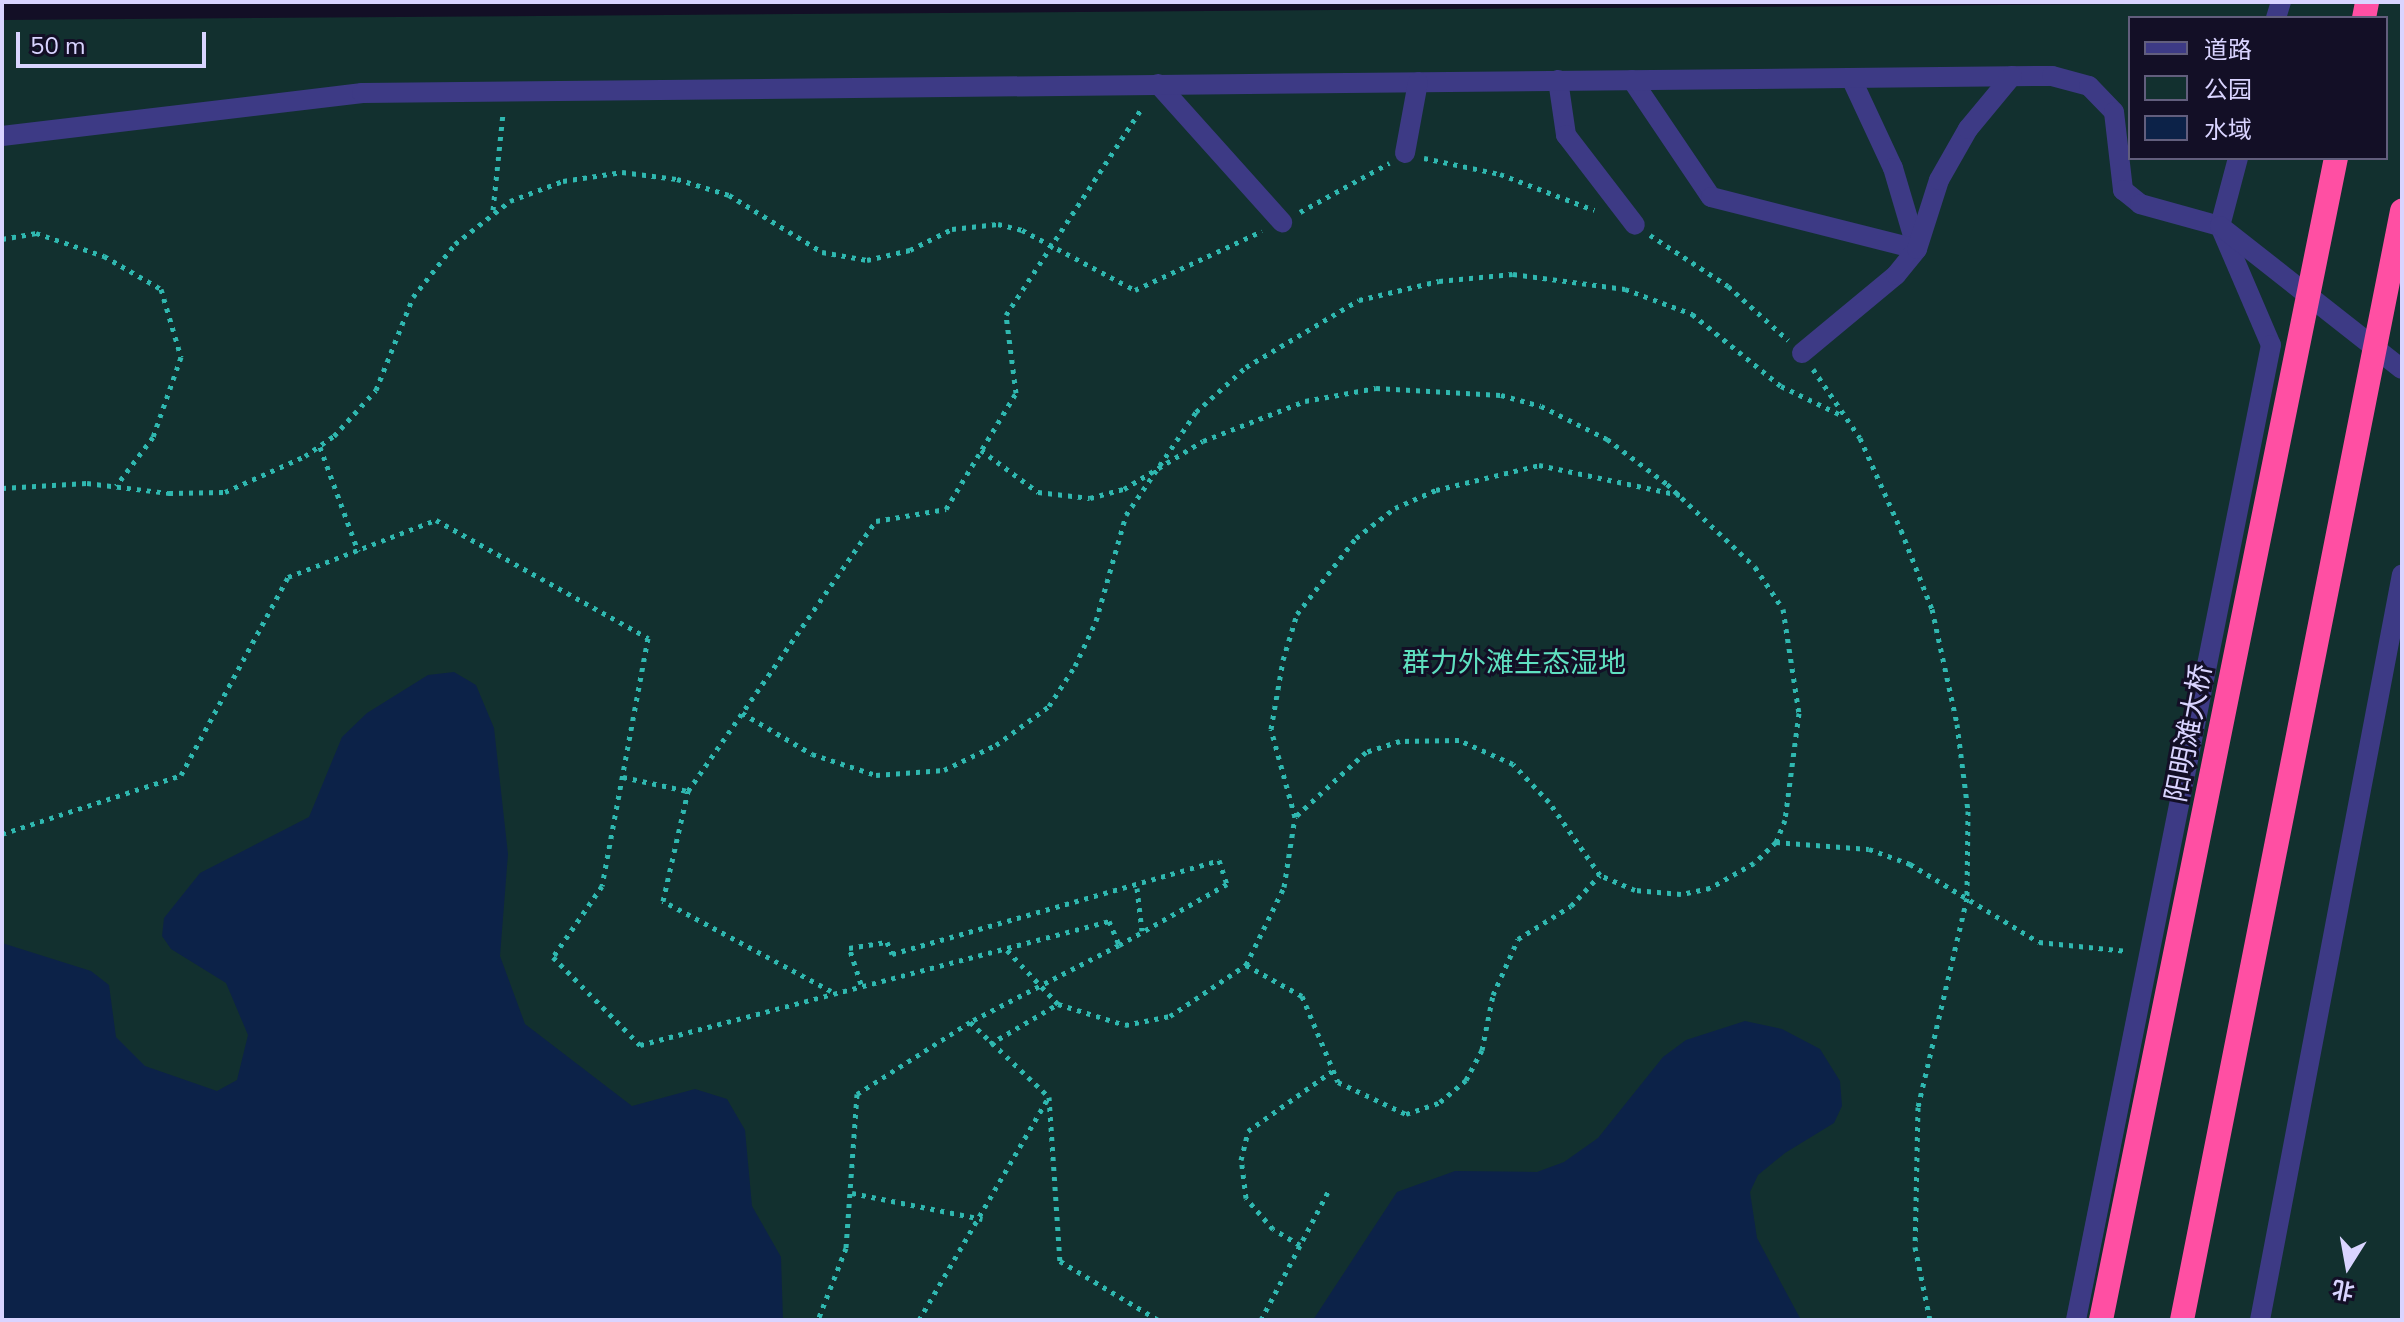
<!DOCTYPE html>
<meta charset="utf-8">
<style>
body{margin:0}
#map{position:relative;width:2404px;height:1322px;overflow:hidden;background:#130f26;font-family:"Nunito Sans","Noto Sans SC",sans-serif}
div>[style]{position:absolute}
.green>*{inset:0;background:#12302f}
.water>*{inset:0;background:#0c2248}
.path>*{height:5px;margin-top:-2.5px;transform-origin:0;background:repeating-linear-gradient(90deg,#2fb8b0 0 4px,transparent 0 10px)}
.minor>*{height:20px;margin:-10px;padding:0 10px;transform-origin:10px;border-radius:10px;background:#3d3a85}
.highway>*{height:24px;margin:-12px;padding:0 12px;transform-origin:12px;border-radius:12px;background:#ff4fa3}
.highway-bridge>*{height:24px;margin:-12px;padding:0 12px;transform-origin:12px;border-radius:12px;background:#ff4fa3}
span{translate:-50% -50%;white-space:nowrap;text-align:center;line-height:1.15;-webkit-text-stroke:6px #130f26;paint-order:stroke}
.park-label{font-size:28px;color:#5fe0c0}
.street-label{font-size:28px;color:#d9d4ff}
.frame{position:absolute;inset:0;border:4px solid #d9d4ff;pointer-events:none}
.legend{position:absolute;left:2128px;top:16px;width:260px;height:144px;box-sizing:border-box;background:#130f26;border:2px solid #625e7d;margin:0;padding:10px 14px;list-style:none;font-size:24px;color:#d9d4ff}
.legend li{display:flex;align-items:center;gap:16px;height:40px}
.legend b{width:40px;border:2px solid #625e7d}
.north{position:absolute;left:2308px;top:1226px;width:80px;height:80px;-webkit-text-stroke:6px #130f26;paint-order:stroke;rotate:191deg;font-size:22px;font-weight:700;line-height:32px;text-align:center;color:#d9d4ff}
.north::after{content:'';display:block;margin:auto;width:28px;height:36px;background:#d9d4ff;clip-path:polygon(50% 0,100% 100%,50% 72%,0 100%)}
.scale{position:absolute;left:16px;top:32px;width:190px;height:36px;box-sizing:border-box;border:4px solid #d9d4ff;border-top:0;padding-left:10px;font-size:24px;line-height:28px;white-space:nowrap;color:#d9d4ff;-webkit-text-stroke:6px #130f26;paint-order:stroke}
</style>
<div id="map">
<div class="green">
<div style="clip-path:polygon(evenodd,2402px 2px,2402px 1320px,2px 1320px,2px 20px,2402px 2px,2130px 18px,2386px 18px,2386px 158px,2130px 158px,2130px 18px)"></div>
</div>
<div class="water">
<div style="clip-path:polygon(454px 672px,476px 685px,494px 728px,508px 854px,500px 956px,525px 1024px,632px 1106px,695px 1089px,727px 1099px,745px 1130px,752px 1206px,781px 1257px,783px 1320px,2px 1320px,2px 943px,91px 971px,109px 985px,116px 1037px,145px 1066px,217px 1091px,237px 1080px,248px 1035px,226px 983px,171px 949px,162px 936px,164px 918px,200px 873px,309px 817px,342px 737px,367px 713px,428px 675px)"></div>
<div style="clip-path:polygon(1745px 1021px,1782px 1029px,1820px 1049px,1840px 1081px,1842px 1106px,1834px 1123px,1785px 1153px,1758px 1175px,1750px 1192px,1757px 1238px,1801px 1320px,1313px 1320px,1397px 1192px,1455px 1171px,1537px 1172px,1564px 1162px,1598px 1138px,1663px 1057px,1686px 1040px)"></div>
</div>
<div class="path">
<div style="left:1424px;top:158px;width:78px;rotate:11.9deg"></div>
<div style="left:1500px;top:174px;width:101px;rotate:21deg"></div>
<div style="left:493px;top:210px;width:98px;rotate:-84.1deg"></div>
<div style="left:1300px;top:212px;width:102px;rotate:-28.8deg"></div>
<div style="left:1650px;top:235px;width:93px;rotate:33.2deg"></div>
<div style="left:1728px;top:286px;width:81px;rotate:42deg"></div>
<div style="left:2px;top:239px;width:35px;rotate:-10deg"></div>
<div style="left:36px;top:233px;width:72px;rotate:18.7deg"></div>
<div style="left:104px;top:256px;width:66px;rotate:30.1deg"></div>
<div style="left:161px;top:289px;width:71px;rotate:73.6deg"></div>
<div style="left:181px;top:357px;width:85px;rotate:109.3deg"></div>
<div style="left:153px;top:437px;width:61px;rotate:127.1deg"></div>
<div style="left:1813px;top:369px;width:83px;rotate:55.7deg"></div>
<div style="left:1860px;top:438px;width:101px;rotate:66deg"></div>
<div style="left:1901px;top:530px;width:85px;rotate:68.6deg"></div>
<div style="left:1932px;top:609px;width:118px;rotate:77.7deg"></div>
<div style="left:1957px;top:724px;width:88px;rotate:82.8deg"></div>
<div style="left:1968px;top:811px;width:87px;rotate:90.7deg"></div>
<div style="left:1967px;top:898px;width:215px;rotate:103.2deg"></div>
<div style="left:1918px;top:1107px;width:140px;rotate:91.2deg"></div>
<div style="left:1915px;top:1247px;width:75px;rotate:78.4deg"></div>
<div style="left:320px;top:447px;width:111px;rotate:69.9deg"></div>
<div style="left:981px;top:450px;width:71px;rotate:36.4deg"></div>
<div style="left:1038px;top:492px;width:52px;rotate:6.6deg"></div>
<div style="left:1090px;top:498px;width:35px;rotate:-15deg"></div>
<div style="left:1124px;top:489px;width:92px;rotate:-31.3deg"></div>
<div style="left:1203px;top:441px;width:110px;rotate:-21.4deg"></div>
<div style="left:1305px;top:401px;width:72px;rotate:-10.4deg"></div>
<div style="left:1376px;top:388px;width:125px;rotate:3.2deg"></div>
<div style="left:1501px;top:395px;width:41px;rotate:15.4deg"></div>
<div style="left:1541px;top:406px;width:74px;rotate:26.6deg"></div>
<div style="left:1607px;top:439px;width:75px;rotate:36.9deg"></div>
<div style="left:1667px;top:484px;width:121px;rotate:43.3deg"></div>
<div style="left:1755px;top:567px;width:50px;rotate:56.3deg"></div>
<div style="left:1783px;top:609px;width:105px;rotate:81.3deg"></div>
<div style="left:1799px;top:713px;width:108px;rotate:97.5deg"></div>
<div style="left:1785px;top:820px;width:24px;rotate:112deg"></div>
<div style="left:1776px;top:842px;width:30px;rotate:136deg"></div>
<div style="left:1754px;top:863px;width:51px;rotate:150.4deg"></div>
<div style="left:1710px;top:888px;width:30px;rotate:168deg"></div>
<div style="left:1681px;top:894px;width:46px;rotate:-175deg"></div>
<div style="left:1635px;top:890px;width:38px;rotate:-157deg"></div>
<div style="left:1600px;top:875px;width:89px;rotate:-124.9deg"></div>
<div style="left:1549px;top:802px;width:52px;rotate:-133.5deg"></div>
<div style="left:1513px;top:764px;width:59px;rotate:-156deg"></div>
<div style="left:1459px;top:740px;width:59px;rotate:179deg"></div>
<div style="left:1400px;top:741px;width:36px;rotate:162deg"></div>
<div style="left:1366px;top:752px;width:96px;rotate:137.5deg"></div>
<div style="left:2px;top:488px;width:85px;rotate:-3.4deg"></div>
<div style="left:87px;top:483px;width:83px;rotate:7deg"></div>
<div style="left:169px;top:493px;width:56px;rotate:-1deg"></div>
<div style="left:225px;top:492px;width:88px;rotate:-24.2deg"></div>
<div style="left:305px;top:456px;width:35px;rotate:-35deg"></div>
<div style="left:334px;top:436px;width:62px;rotate:-47.6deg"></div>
<div style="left:376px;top:390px;width:100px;rotate:-68.3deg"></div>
<div style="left:413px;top:297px;width:68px;rotate:-51.6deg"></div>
<div style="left:455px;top:244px;width:70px;rotate:-38deg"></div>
<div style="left:510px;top:201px;width:57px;rotate:-20.7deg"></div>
<div style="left:563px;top:181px;width:60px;rotate:-8.7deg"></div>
<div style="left:622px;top:172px;width:55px;rotate:7.3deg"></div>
<div style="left:677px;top:179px;width:54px;rotate:17.1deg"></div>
<div style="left:729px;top:195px;width:109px;rotate:31.5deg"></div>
<div style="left:822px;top:252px;width:46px;rotate:10.1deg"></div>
<div style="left:867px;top:260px;width:44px;rotate:-13.1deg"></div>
<div style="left:910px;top:250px;width:47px;rotate:-26.6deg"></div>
<div style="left:952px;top:229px;width:46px;rotate:-6.2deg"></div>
<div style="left:998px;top:224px;width:25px;rotate:14deg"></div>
<div style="left:1022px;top:230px;width:128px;rotate:28deg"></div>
<div style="left:1135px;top:290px;width:140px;rotate:-24.9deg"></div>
<div style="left:742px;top:713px;width:81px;rotate:30.4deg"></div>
<div style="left:812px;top:754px;width:67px;rotate:18.2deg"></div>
<div style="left:876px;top:775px;width:68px;rotate:-4.2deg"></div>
<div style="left:944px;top:770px;width:58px;rotate:-25.7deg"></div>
<div style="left:996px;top:745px;width:66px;rotate:-36.3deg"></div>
<div style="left:1049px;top:706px;width:48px;rotate:-57deg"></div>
<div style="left:1075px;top:666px;width:50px;rotate:-65deg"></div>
<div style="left:1096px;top:621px;width:110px;rotate:-74.2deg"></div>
<div style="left:1126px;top:515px;width:125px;rotate:-55.8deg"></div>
<div style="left:1196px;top:412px;width:67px;rotate:-42deg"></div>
<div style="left:1246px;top:367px;width:131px;rotate:-30.7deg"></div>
<div style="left:1359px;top:300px;width:82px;rotate:-13.4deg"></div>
<div style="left:1439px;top:281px;width:74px;rotate:-5.4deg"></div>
<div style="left:1513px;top:274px;width:113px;rotate:7.6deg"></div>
<div style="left:1625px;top:289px;width:72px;rotate:20.5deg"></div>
<div style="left:1692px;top:314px;width:114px;rotate:39deg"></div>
<div style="left:1781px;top:386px;width:69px;rotate:25.8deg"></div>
<div style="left:623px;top:777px;width:66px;rotate:12.2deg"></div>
<div style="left:2px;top:834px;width:188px;rotate:-18.2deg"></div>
<div style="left:181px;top:775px;width:225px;rotate:-61.6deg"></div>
<div style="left:288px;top:577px;width:159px;rotate:-21.1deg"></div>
<div style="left:436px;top:520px;width:243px;rotate:29.1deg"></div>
<div style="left:648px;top:638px;width:252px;rotate:100.5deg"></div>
<div style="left:602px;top:886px;width:86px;rotate:124.6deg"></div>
<div style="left:553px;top:957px;width:124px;rotate:45.3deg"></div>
<div style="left:640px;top:1045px;width:485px;rotate:-14.8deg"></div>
<div style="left:1109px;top:921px;width:26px;rotate:67deg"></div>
<div style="left:1119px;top:945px;width:168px;rotate:152.7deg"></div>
<div style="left:970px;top:1022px;width:134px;rotate:147.5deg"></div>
<div style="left:857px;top:1094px;width:154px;rotate:94.1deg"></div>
<div style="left:846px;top:1248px;width:77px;rotate:111.3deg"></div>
<div style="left:1776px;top:842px;width:93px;rotate:4.3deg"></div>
<div style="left:1869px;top:849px;width:44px;rotate:20.1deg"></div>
<div style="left:1910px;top:864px;width:151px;rotate:31.2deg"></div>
<div style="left:2039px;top:942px;width:89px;rotate:5.8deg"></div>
<div style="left:1137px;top:888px;width:43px;rotate:83.4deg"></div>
<div style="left:1246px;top:965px;width:64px;rotate:29deg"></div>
<div style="left:1302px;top:996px;width:93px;rotate:67.3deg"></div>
<div style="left:1338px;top:1082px;width:75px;rotate:25.2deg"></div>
<div style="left:1406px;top:1114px;width:36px;rotate:-19deg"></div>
<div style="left:1440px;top:1102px;width:34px;rotate:-40deg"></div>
<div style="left:1466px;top:1080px;width:34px;rotate:-62deg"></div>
<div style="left:1482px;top:1050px;width:56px;rotate:-78.7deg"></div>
<div style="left:1493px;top:995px;width:61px;rotate:-65.9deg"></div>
<div style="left:1518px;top:939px;width:62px;rotate:-31.9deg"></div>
<div style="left:1571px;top:906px;width:42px;rotate:-46.9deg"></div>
<div style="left:861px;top:984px;width:38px;rotate:-108deg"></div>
<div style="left:849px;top:948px;width:38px;rotate:-9deg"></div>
<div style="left:887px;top:942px;width:13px;rotate:67deg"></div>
<div style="left:892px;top:954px;width:340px;rotate:-16deg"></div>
<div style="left:1219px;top:860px;width:25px;rotate:72deg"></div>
<div style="left:1227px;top:884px;width:124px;rotate:150.5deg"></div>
<div style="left:831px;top:991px;width:191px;rotate:-151.8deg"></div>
<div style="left:663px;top:901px;width:113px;rotate:-77.2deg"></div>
<div style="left:688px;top:791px;width:329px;rotate:-55.2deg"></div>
<div style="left:876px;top:521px;width:71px;rotate:-9.7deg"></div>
<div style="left:946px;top:509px;width:135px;rotate:-58.9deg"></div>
<div style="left:1016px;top:393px;width:79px;rotate:-97.3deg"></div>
<div style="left:1006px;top:315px;width:248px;rotate:-56.7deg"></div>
<div style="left:1058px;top:1004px;width:70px;rotate:17.4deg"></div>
<div style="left:1125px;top:1025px;width:46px;rotate:-11.3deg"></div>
<div style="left:1170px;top:1016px;width:92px;rotate:-33.9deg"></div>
<div style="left:1246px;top:965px;width:87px;rotate:-64deg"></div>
<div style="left:1284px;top:887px;width:71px;rotate:-81.1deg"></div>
<div style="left:1295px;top:817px;width:91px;rotate:-105.3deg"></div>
<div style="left:1271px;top:729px;width:70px;rotate:-80.1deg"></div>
<div style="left:1283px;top:660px;width:48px;rotate:-73.1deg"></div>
<div style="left:1297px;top:614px;width:96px;rotate:-52.2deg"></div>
<div style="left:1356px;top:538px;width:49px;rotate:-37.6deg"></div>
<div style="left:1395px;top:508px;width:45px;rotate:-23.7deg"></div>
<div style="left:1436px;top:490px;width:106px;rotate:-13.6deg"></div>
<div style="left:1539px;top:465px;width:144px;rotate:12deg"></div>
<div style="left:970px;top:1022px;width:109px;rotate:43.5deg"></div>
<div style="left:1049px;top:1097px;width:164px;rotate:86.2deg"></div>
<div style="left:1060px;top:1261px;width:114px;rotate:31deg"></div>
<div style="left:990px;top:1044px;width:79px;rotate:-30.5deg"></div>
<div style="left:1058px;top:1004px;width:76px;rotate:-133.4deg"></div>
<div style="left:852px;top:1193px;width:133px;rotate:11.3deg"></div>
<div style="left:1300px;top:1245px;width:31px;rotate:-149deg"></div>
<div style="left:1273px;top:1229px;width:41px;rotate:-131.1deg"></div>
<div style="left:1246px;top:1198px;width:38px;rotate:-97deg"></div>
<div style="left:1241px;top:1160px;width:30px;rotate:-76deg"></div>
<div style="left:1248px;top:1131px;width:103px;rotate:-35.5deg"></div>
<div style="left:919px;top:1320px;width:255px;rotate:-59.8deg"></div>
<div style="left:1261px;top:1320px;width:149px;rotate:-62.4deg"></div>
</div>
<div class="minor">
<div style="left:2276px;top:18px;width:17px;rotate:-73deg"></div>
<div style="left:1851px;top:78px;width:99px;rotate:65deg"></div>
<div style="left:1893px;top:168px;width:84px;rotate:73.5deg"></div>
<div style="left:1558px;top:80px;width:56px;rotate:81.7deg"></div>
<div style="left:1566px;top:135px;width:113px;rotate:52.5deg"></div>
<div style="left:1632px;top:80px;width:141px;rotate:56deg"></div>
<div style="left:1711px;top:197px;width:212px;rotate:14.2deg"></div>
<div style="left:1158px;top:84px;width:186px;rotate:48.1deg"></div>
<div style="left:2px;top:136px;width:363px;rotate:-6.8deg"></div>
<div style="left:362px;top:93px;width:1690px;rotate:-0.58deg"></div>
<div style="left:2052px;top:76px;width:38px;rotate:15deg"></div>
<div style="left:2089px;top:86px;width:36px;rotate:46deg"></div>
<div style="left:2114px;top:112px;width:79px;rotate:83.4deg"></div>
<div style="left:2123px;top:190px;width:22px;rotate:39deg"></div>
<div style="left:2140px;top:204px;width:83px;rotate:15.4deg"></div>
<div style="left:2220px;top:226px;width:129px;rotate:66.8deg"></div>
<div style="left:2271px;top:345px;width:994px;rotate:101.31deg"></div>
<div style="left:1405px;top:153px;width:72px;rotate:-79.6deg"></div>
<div style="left:2238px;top:158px;width:70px;rotate:104.8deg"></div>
<div style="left:2220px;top:226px;width:231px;rotate:38.2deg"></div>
<div style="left:1802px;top:353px;width:122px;rotate:-39.7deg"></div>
<div style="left:1896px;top:275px;width:33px;rotate:-51deg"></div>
<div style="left:1917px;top:249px;width:72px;rotate:-72.3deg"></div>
<div style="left:1939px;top:180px;width:59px;rotate:-60.4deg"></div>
<div style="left:1968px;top:129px;width:69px;rotate:-50.3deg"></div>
<div style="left:2260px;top:1320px;width:759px;rotate:-79.22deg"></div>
</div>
<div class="highway">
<div style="left:2364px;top:18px;width:16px;rotate:-79deg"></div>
</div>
<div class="highway-bridge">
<div style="left:2101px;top:1320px;width:1186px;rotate:-78.57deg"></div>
<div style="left:2182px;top:1320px;width:1131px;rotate:-78.78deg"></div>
</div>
<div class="park-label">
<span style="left:1514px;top:663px">群力外滩生态湿地</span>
</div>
<div class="street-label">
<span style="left:2189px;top:733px;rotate:-79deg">阳明滩大桥</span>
</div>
<div class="frame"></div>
<ul class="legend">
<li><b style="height:10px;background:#3d3a85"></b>道路</li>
<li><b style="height:22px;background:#12302f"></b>公园</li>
<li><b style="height:22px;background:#0c2248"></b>水域</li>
</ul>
<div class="north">北</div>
<div class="scale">50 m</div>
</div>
